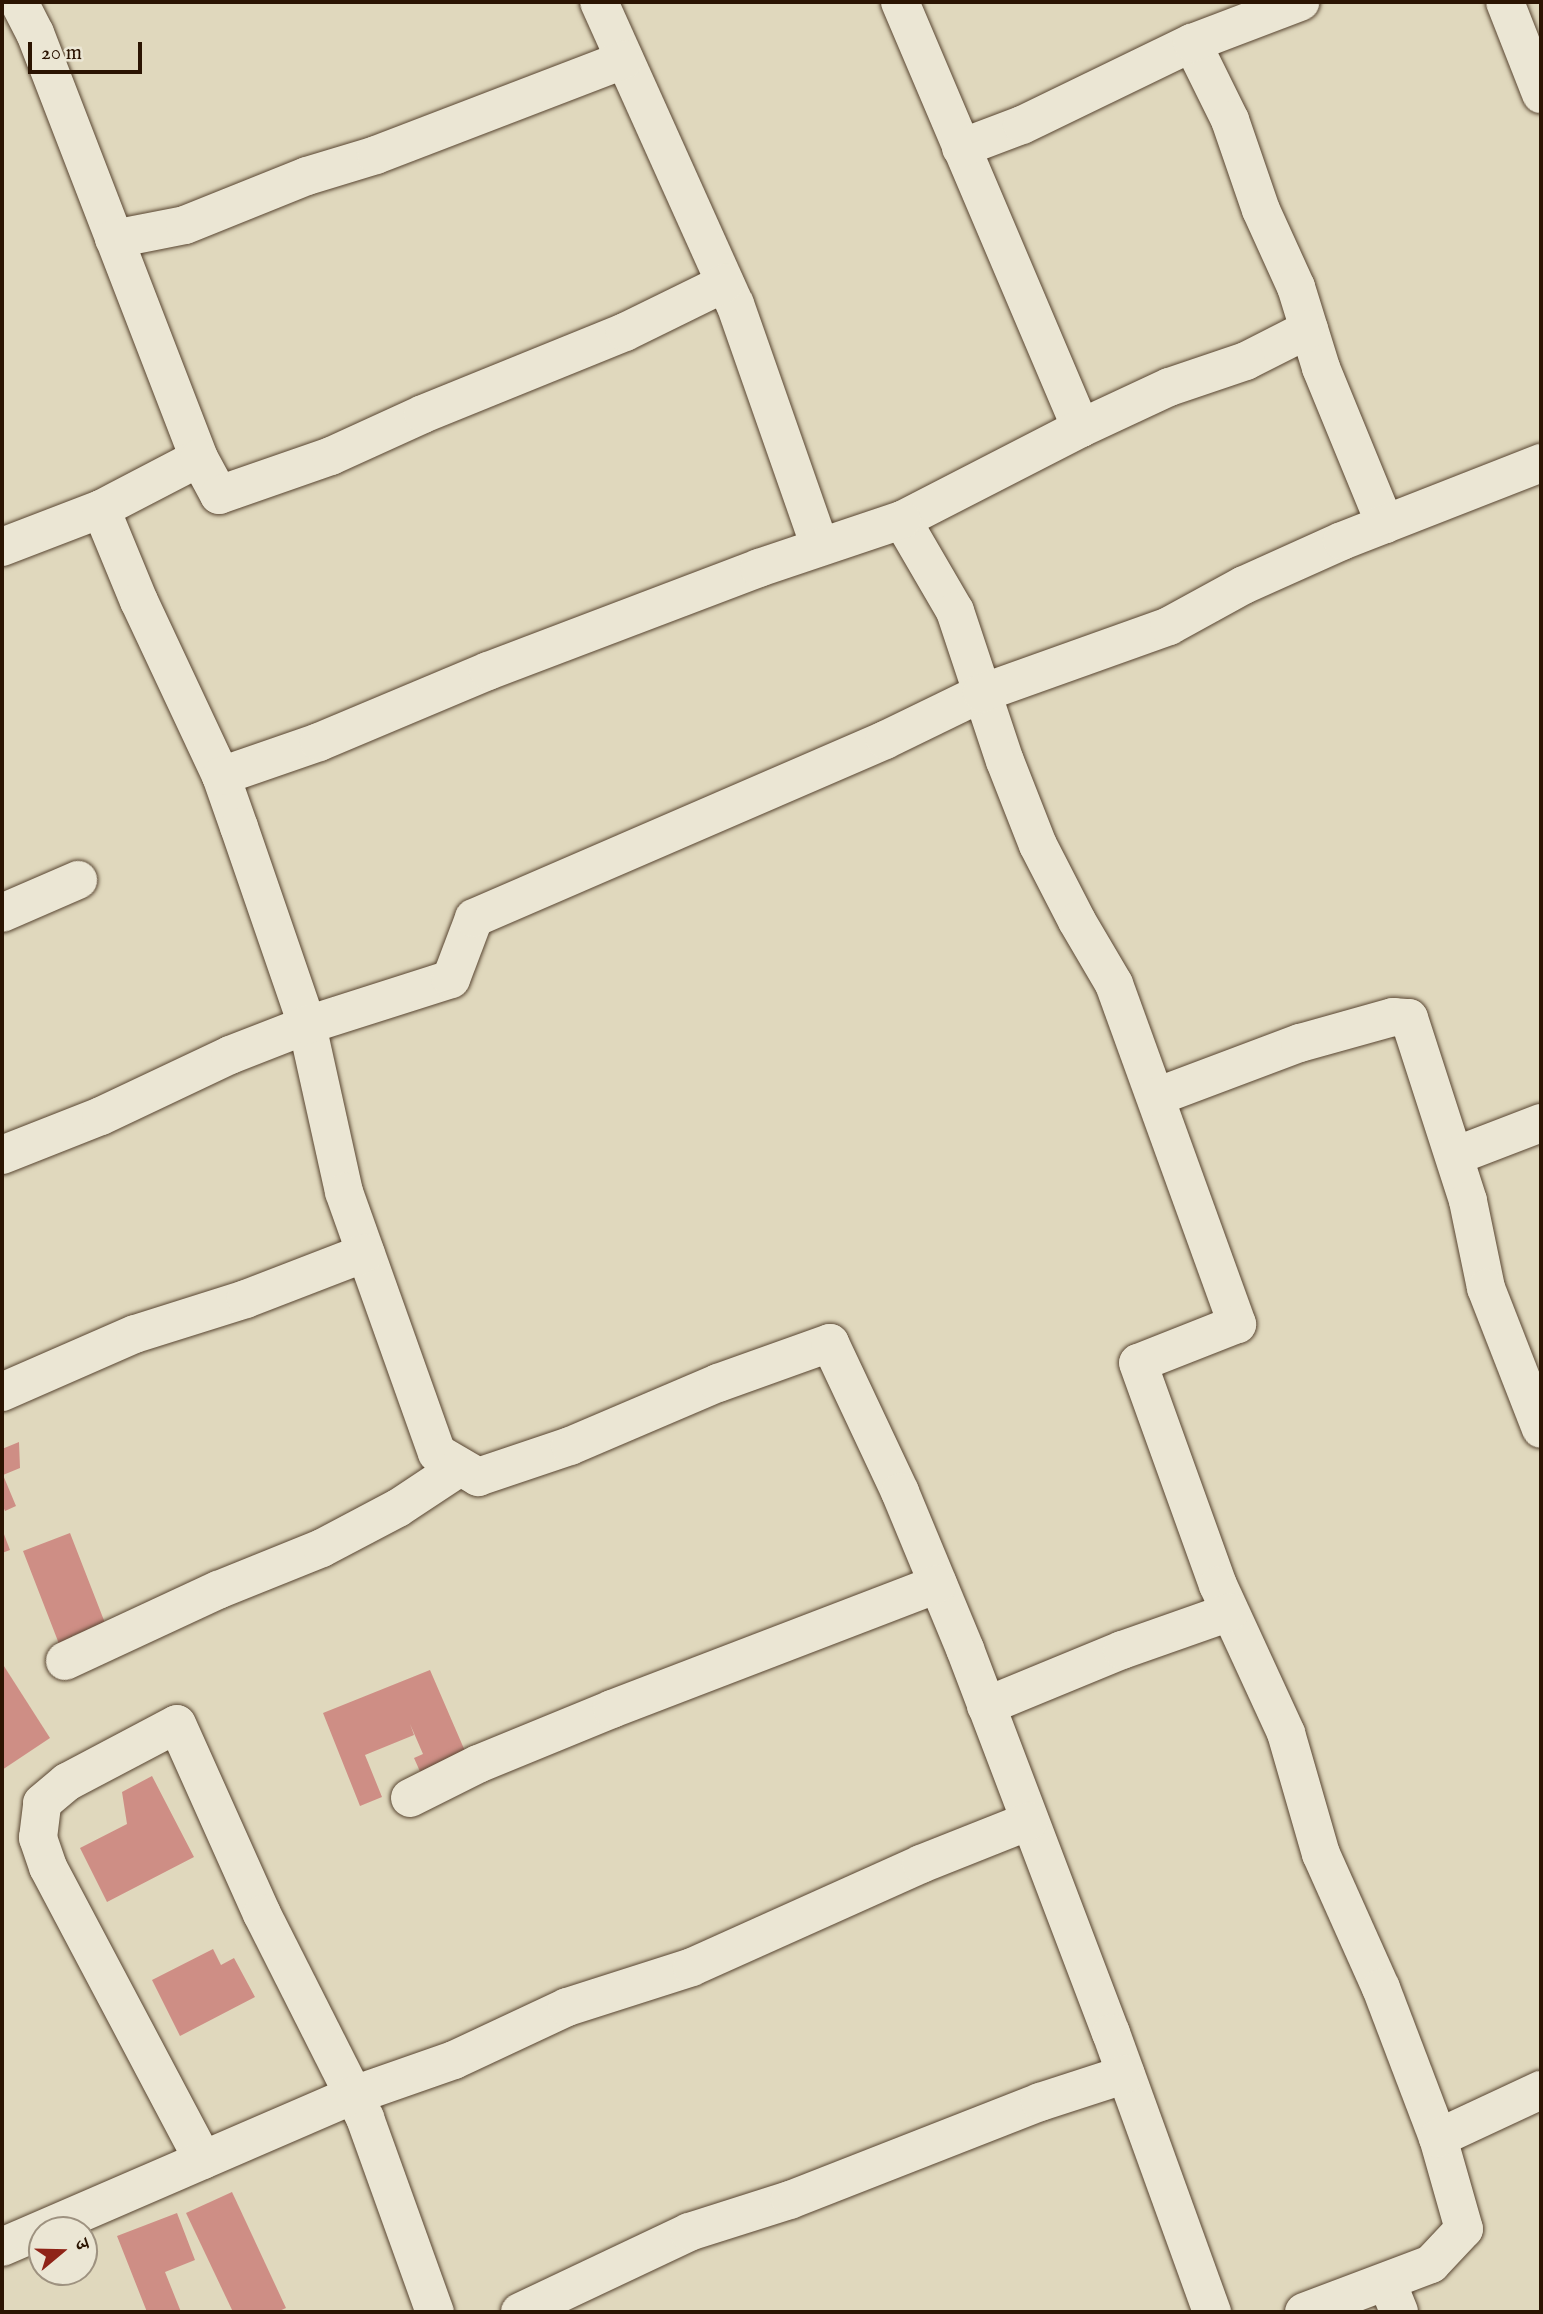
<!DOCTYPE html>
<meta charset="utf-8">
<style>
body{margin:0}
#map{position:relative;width:1543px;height:2314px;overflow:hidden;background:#e0d8bd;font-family:"IM FELL English","Noto Serif Devanagari",serif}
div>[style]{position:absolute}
.building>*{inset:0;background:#ce8e85}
.roads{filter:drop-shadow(0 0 2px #584531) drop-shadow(0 0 2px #584531)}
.minor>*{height:38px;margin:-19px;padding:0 19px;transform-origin:19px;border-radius:19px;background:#ebe6d4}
span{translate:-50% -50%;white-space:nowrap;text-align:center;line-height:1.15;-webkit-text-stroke:6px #ebe6d4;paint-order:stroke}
.frame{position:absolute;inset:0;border:4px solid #2b1402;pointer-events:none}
.north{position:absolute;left:28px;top:2216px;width:70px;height:70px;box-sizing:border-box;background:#ebe6d4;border:2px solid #9e9280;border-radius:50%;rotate:71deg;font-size:19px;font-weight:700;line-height:28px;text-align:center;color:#2b1402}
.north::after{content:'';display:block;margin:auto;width:24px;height:32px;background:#8f2418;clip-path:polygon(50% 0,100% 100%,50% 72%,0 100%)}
.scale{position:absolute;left:28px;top:42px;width:114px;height:32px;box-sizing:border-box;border:4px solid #2b1402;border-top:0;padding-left:9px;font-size:21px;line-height:24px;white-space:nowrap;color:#2b1402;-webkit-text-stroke:5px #ebe6d4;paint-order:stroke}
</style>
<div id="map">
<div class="building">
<div style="clip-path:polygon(19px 1442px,20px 1468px,3px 1475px,16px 1506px,5px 1511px,2px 1504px,2px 1449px)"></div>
<div style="clip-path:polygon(2px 1529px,10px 1550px,2px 1553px)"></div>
<div style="clip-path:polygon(70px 1533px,105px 1623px,72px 1636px,75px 1643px,61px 1649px,23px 1551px)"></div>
<div style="clip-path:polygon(2px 1663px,50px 1738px,2px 1770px)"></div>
<div style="clip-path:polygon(430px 1670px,471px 1765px,426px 1785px,414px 1758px,423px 1754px,410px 1724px,414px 1735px,365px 1755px,382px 1797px,360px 1806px,323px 1713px)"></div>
<div style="clip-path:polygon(152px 1776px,194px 1857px,107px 1902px,80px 1848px,127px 1824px,122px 1792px)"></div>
<div style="clip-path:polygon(213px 1949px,221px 1965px,234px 1958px,255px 1997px,180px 2036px,152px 1980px)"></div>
<div style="clip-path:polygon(232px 2192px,286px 2308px,277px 2312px,233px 2312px,186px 2213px)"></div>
<div style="clip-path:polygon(177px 2213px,195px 2260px,165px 2272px,181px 2312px,147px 2312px,117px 2236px)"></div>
</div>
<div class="roads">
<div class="minor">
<div style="left:19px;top:2px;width:35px;rotate:63deg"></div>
<div style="left:35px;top:33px;width:456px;rotate:68.9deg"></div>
<div style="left:599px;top:2px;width:331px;rotate:65.8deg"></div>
<div style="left:735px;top:304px;width:257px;rotate:70.7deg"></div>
<div style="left:900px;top:2px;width:463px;rotate:67deg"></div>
<div style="left:1505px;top:2px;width:99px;rotate:68.6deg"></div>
<div style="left:1192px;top:43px;width:86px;rotate:63.7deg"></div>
<div style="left:1230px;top:120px;width:95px;rotate:71deg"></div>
<div style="left:1261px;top:210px;width:85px;rotate:65.6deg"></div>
<div style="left:1296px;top:287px;width:85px;rotate:72.8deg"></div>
<div style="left:1321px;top:368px;width:169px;rotate:67.7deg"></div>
<div style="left:961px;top:148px;width:65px;rotate:-20.7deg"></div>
<div style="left:1022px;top:125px;width:189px;rotate:-25.8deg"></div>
<div style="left:1192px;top:43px;width:116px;rotate:-20.8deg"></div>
<div style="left:114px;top:239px;width:72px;rotate:-11.2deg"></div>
<div style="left:185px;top:225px;width:131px;rotate:-21.9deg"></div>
<div style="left:307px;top:176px;width:72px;rotate:-16.9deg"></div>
<div style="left:376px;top:155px;width:266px;rotate:-21deg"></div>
<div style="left:1309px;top:329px;width:71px;rotate:153.1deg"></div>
<div style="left:1246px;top:361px;width:81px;rotate:161.3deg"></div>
<div style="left:1169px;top:387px;width:97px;rotate:155deg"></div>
<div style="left:1081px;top:428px;width:201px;rotate:152.8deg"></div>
<div style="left:902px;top:520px;width:105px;rotate:59.8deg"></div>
<div style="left:955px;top:611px;width:158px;rotate:71.6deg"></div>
<div style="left:1005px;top:761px;width:90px;rotate:68.6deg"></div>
<div style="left:1038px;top:845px;width:85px;rotate:62.8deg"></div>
<div style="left:1077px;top:921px;width:73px;rotate:59.6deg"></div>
<div style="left:1114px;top:984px;width:362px;rotate:70.1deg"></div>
<div style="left:1237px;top:1324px;width:106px;rotate:158.5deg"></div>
<div style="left:1138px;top:1363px;width:236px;rotate:70.2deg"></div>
<div style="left:1218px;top:1585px;width:163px;rotate:65.3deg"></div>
<div style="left:1286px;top:1733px;width:126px;rotate:73.9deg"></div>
<div style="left:1321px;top:1854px;width:147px;rotate:65.9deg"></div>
<div style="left:1381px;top:1988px;width:160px;rotate:69.2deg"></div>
<div style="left:101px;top:509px;width:110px;rotate:-27.5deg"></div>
<div style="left:199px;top:458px;width:42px;rotate:61.6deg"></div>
<div style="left:219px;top:495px;width:119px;rotate:-19.2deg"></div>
<div style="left:331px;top:456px;width:101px;rotate:-24.5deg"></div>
<div style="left:423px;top:414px;width:218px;rotate:-22.1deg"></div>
<div style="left:625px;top:332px;width:111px;rotate:-26.1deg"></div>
<div style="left:2px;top:547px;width:106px;rotate:-21deg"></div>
<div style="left:101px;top:509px;width:100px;rotate:67.6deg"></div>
<div style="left:139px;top:601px;width:193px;rotate:64.9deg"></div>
<div style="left:221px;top:776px;width:54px;rotate:70.6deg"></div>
<div style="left:239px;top:827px;width:209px;rotate:71deg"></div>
<div style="left:307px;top:1025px;width:171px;rotate:77.5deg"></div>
<div style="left:344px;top:1192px;width:277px;rotate:70.4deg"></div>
<div style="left:437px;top:1453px;width:48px;rotate:30.3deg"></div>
<div style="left:478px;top:1477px;width:97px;rotate:-18.6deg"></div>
<div style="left:570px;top:1446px;width:161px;rotate:-23.1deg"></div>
<div style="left:718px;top:1383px;width:119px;rotate:-19.7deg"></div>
<div style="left:830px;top:1343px;width:165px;rotate:64.8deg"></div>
<div style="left:900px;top:1492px;width:170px;rotate:67.5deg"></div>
<div style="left:965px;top:1649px;width:411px;rotate:69.2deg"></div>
<div style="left:1111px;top:2033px;width:297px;rotate:70.1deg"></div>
<div style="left:221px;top:776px;width:104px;rotate:-19.1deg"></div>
<div style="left:319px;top:742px;width:183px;rotate:-22.8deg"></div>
<div style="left:488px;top:671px;width:290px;rotate:-20.8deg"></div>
<div style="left:759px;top:568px;width:151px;rotate:-18.6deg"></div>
<div style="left:2px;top:913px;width:83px;rotate:-23.5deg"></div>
<div style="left:1156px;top:1097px;width:154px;rotate:-20.6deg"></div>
<div style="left:1300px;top:1043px;width:97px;rotate:-15.6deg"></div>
<div style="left:1393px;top:1017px;width:16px;rotate:4deg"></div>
<div style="left:1409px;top:1018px;width:192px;rotate:72.1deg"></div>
<div style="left:1468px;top:1201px;width:89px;rotate:78.3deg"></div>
<div style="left:1486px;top:1288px;width:151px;rotate:68.7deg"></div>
<div style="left:2px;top:1155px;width:106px;rotate:-21.5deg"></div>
<div style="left:101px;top:1116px;width:143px;rotate:-25.3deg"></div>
<div style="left:230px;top:1055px;width:83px;rotate:-21.3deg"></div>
<div style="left:307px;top:1025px;width:151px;rotate:-17.7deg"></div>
<div style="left:451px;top:979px;width:65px;rotate:-69.3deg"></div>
<div style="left:474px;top:918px;width:448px;rotate:-23.4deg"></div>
<div style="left:885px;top:740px;width:108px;rotate:-25.9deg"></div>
<div style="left:982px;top:693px;width:199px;rotate:-19.7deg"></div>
<div style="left:1169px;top:626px;width:85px;rotate:-28.7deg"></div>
<div style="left:1244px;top:585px;width:107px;rotate:-24.2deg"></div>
<div style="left:1342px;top:541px;width:214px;rotate:-21.4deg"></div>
<div style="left:1455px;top:1156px;width:92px;rotate:-21deg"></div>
<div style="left:2px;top:1392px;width:145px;rotate:-23.6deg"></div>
<div style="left:135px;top:1334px;width:116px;rotate:-17.5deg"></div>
<div style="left:246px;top:1299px;width:128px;rotate:-21.1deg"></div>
<div style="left:65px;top:1661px;width:169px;rotate:-24.9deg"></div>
<div style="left:218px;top:1590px;width:112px;rotate:-22deg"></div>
<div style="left:322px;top:1548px;width:86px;rotate:-27.8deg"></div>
<div style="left:398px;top:1508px;width:74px;rotate:-33.5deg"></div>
<div style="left:986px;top:1706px;width:147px;rotate:-22.4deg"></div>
<div style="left:1122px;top:1650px;width:114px;rotate:-19.4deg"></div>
<div style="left:410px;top:1798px;width:76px;rotate:-26.6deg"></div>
<div style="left:478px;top:1764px;width:145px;rotate:-22.3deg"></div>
<div style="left:612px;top:1709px;width:349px;rotate:-21deg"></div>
<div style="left:203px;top:2160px;width:331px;rotate:-117.9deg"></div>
<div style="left:48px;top:1867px;width:31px;rotate:-109deg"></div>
<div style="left:38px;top:1838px;width:35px;rotate:-83deg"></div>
<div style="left:42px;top:1803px;width:33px;rotate:-40deg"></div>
<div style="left:67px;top:1782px;width:124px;rotate:-27.8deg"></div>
<div style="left:177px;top:1724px;width:208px;rotate:65.9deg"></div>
<div style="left:262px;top:1914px;width:229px;rotate:63.2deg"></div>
<div style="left:365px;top:2118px;width:206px;rotate:70.2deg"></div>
<div style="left:2px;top:2247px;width:383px;rotate:-23.4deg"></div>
<div style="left:354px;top:2095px;width:106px;rotate:-19.3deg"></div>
<div style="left:454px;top:2060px;width:125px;rotate:-25.1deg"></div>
<div style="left:567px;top:2007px;width:131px;rotate:-17.7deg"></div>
<div style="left:692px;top:1967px;width:251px;rotate:-24.2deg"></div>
<div style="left:921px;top:1864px;width:116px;rotate:-21.7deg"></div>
<div style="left:1387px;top:2282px;width:32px;rotate:68deg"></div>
<div style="left:520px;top:2312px;width:187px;rotate:-25.3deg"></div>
<div style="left:689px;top:2232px;width:106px;rotate:-17.6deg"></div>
<div style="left:790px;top:2200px;width:269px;rotate:-21.4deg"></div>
<div style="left:1040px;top:2102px;width:90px;rotate:-18deg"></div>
<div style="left:1304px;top:2312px;width:136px;rotate:-20.7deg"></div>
<div style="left:1431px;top:2264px;width:48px;rotate:-46.7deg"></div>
<div style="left:1464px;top:2229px;width:95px;rotate:-105.9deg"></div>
<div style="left:1438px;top:2138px;width:114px;rotate:-25deg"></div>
</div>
</div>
<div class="frame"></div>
<div class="north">उ</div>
<div class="scale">20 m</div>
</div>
